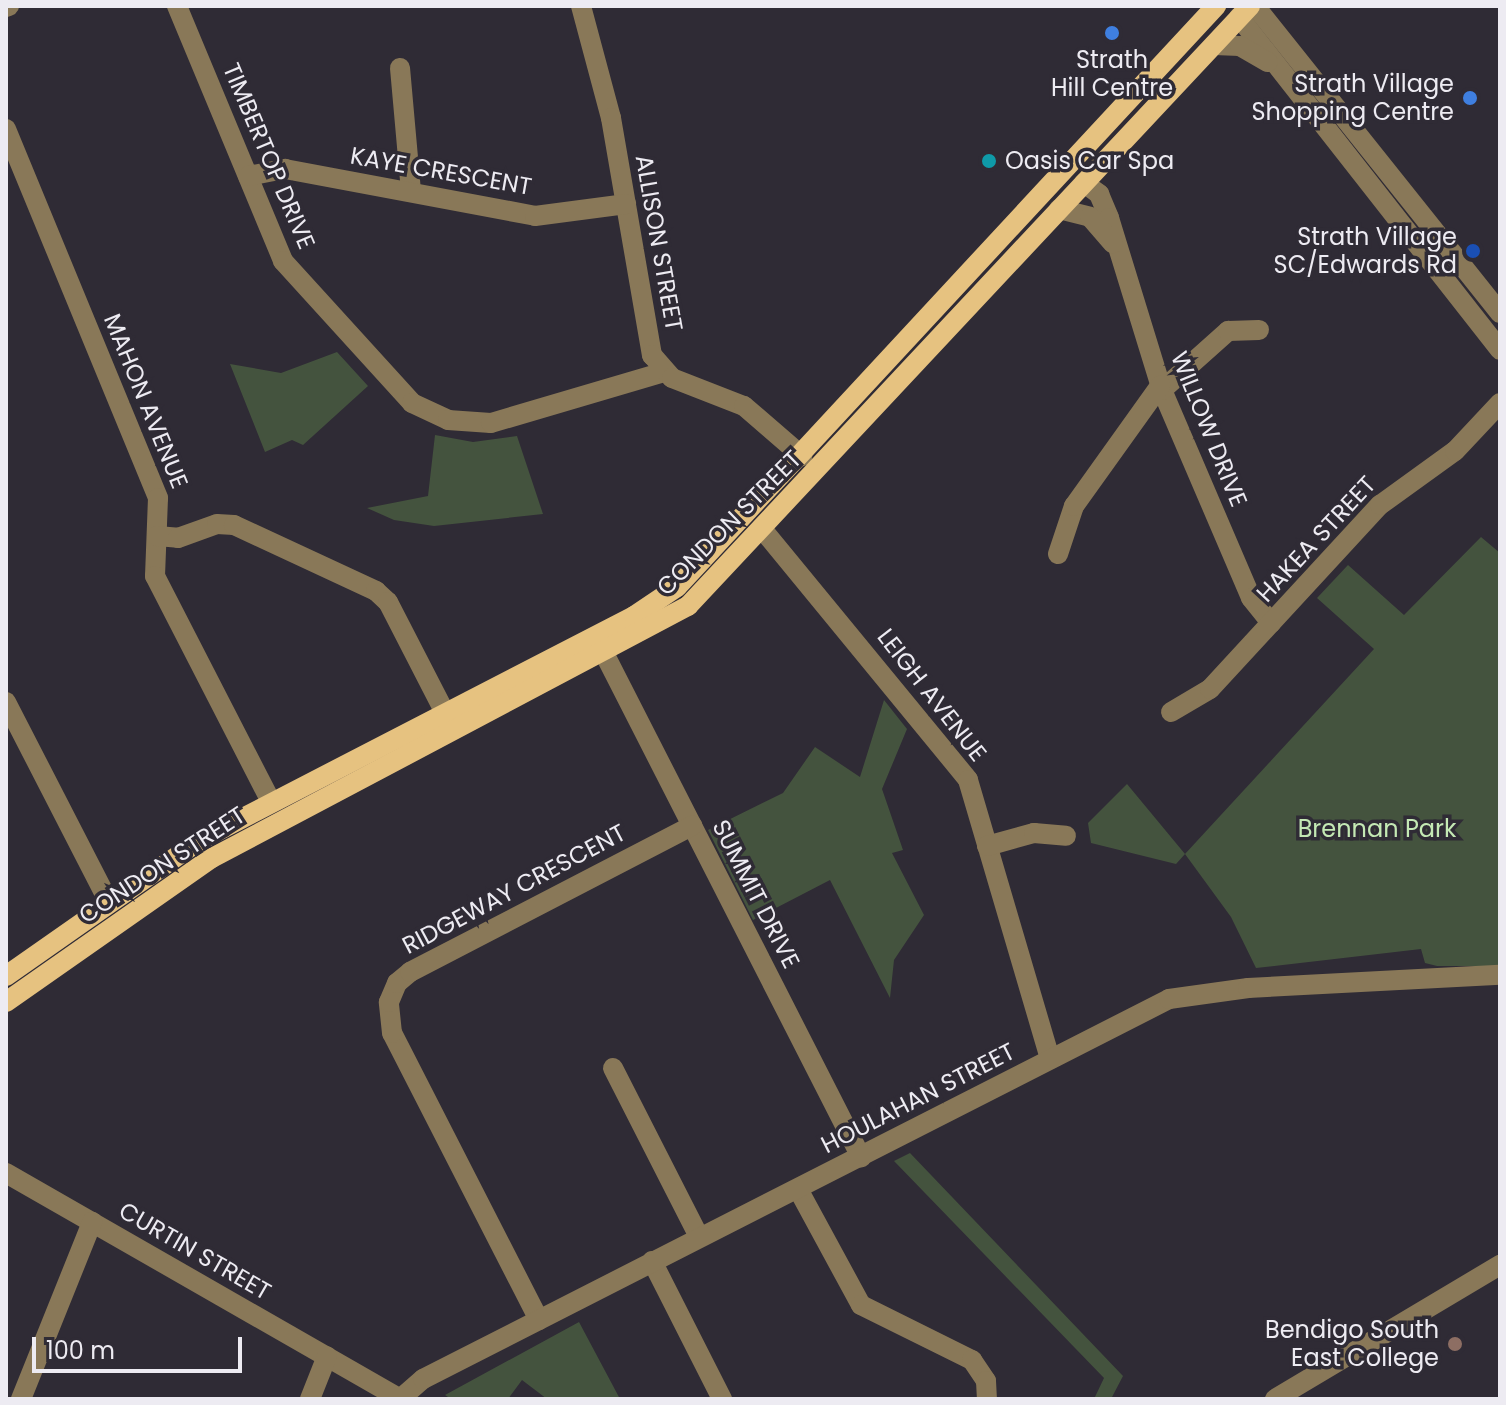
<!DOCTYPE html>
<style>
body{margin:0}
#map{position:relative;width:1506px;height:1405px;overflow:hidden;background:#2f2b35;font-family:Poppins,sans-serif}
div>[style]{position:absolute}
.green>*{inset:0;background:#44533e}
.minor>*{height:20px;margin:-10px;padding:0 10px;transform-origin:10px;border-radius:10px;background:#897858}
.major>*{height:20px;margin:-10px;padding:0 10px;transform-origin:10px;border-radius:10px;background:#e6c280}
.dots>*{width:22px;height:22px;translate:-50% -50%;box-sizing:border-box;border:4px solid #2f2b35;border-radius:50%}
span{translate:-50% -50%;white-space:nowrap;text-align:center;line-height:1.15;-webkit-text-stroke:7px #2f2b35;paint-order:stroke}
.poi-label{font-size:24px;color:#edebf2}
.right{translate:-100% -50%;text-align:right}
.left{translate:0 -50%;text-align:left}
.street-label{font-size:24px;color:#edebf2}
.park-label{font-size:24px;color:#c4e9b4}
.frame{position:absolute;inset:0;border:8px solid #edebf2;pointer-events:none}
.scale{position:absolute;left:32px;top:1337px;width:210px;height:36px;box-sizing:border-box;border:4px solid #edebf2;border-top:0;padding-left:10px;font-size:24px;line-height:28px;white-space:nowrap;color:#edebf2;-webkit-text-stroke:6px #2f2b35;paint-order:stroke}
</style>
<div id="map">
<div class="green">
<div style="clip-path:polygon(337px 352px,368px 386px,303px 445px,292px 440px,265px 452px,230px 364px,281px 373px)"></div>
<div style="clip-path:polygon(435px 435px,473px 442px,517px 436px,543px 514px,434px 526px,394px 520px,367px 508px,428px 496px)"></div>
<div style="clip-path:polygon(1481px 537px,1500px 553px,1500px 966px,1437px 966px,1425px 963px,1421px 949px,1256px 968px,1231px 917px,1185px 854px,1176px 864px,1091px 843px,1088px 823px,1127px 784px,1185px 854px,1374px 649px,1317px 598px,1348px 565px,1404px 615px)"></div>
<div style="clip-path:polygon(884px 700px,907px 729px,882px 789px,903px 850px,892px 853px,924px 915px,894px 960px,890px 998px,830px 880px,753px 920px,708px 830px,783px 793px,815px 747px,860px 777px)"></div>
<div style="clip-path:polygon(910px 1153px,1123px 1376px,1111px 1399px,1094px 1399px,1104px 1378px,894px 1161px)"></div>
<div style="clip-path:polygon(579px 1322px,620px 1399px,547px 1399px,522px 1380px,508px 1399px,451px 1399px,445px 1395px)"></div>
</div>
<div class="minor">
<div style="left:177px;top:6px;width:276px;rotate:67.4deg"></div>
<div style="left:283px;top:261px;width:192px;rotate:47.7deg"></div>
<div style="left:412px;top:403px;width:40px;rotate:25deg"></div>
<div style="left:448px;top:420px;width:43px;rotate:4deg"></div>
<div style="left:491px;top:423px;width:180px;rotate:-16.4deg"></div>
<div style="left:581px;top:6px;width:116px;rotate:75deg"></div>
<div style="left:611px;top:118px;width:241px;rotate:80.2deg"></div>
<div style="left:652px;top:355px;width:30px;rotate:49deg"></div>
<div style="left:672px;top:378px;width:77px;rotate:21.3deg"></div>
<div style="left:744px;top:406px;width:77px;rotate:40.8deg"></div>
<div style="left:1255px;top:6px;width:393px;rotate:51.4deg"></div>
<div style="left:6px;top:7px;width:3px;rotate:-18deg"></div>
<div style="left:1239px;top:17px;width:423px;rotate:51.9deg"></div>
<div style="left:1214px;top:45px;width:26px;rotate:2deg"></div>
<div style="left:1240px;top:46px;width:32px;rotate:30deg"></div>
<div style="left:400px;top:68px;width:123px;rotate:84.9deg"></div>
<div style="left:6px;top:129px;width:399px;rotate:67.6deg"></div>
<div style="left:158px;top:498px;width:78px;rotate:92.2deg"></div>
<div style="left:155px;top:576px;width:254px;rotate:62.8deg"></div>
<div style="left:248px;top:176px;width:38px;rotate:-11deg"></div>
<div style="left:285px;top:169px;width:254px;rotate:10.6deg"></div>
<div style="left:535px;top:216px;width:92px;rotate:-7.5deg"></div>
<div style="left:1084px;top:183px;width:19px;rotate:36deg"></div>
<div style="left:1099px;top:194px;width:26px;rotate:67deg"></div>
<div style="left:1109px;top:218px;width:180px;rotate:72.9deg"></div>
<div style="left:1162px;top:390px;width:226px;rotate:66.8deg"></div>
<div style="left:1251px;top:598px;width:32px;rotate:51deg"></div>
<div style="left:1059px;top:209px;width:32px;rotate:14deg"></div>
<div style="left:1090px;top:217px;width:35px;rotate:49deg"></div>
<div style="left:1162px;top:390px;width:89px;rotate:-41.8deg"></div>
<div style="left:1228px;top:331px;width:31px;rotate:-2deg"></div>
<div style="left:763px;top:530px;width:323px;rotate:50.6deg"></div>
<div style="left:968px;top:780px;width:291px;rotate:73.6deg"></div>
<div style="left:157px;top:536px;width:21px;rotate:5deg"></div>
<div style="left:178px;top:538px;width:41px;rotate:-19.7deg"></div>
<div style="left:217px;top:524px;width:17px;rotate:3deg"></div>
<div style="left:234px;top:525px;width:157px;rotate:24.9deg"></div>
<div style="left:376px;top:591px;width:16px;rotate:43deg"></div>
<div style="left:388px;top:602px;width:125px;rotate:62.8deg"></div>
<div style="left:1058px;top:554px;width:51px;rotate:-71.6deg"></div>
<div style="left:1074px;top:506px;width:148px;rotate:-54.4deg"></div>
<div style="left:605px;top:655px;width:564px;rotate:62.98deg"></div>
<div style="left:6px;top:702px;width:225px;rotate:62.8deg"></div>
<div style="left:1171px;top:712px;width:45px;rotate:-30.5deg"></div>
<div style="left:1210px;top:689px;width:251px;rotate:-47.3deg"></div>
<div style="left:1380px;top:505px;width:92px;rotate:-35.8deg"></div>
<div style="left:1455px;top:451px;width:66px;rotate:-46.8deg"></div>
<div style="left:987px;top:846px;width:49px;rotate:-15.5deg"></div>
<div style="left:1034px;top:833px;width:32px;rotate:5deg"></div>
<div style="left:613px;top:1068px;width:190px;rotate:63deg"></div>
<div style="left:6px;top:1173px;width:454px;rotate:29.8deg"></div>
<div style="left:798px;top:1189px;width:132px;rotate:61.5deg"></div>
<div style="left:861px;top:1305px;width:124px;rotate:26.4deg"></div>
<div style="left:972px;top:1360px;width:25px;rotate:56deg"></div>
<div style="left:986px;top:1381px;width:18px;rotate:87deg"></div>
<div style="left:652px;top:1261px;width:155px;rotate:63.1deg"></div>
<div style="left:539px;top:1320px;width:322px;rotate:-117.1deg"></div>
<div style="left:392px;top:1033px;width:31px;rotate:-96deg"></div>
<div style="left:389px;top:1002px;width:21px;rotate:-67deg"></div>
<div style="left:397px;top:983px;width:17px;rotate:-40deg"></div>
<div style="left:410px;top:972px;width:318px;rotate:-27.4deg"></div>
<div style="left:21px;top:1399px;width:191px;rotate:-68.1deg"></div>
<div style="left:310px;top:1399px;width:46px;rotate:-68.4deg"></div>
<div style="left:400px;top:1399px;width:30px;rotate:-41deg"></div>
<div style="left:423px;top:1379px;width:837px;rotate:-26.99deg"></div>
<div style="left:1169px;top:999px;width:80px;rotate:-7.9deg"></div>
<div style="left:1248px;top:988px;width:252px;rotate:-3deg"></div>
<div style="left:1275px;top:1399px;width:262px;rotate:-30.8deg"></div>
</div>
<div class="major">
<div style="left:6px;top:976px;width:239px;rotate:-35deg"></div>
<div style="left:202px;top:839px;width:486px;rotate:-27.3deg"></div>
<div style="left:634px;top:616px;width:52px;rotate:-34deg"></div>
<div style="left:677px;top:587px;width:793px;rotate:-47.15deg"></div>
<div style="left:6px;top:1002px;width:251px;rotate:-35deg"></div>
<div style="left:212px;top:858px;width:539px;rotate:-27.9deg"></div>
<div style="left:688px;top:606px;width:822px;rotate:-46.87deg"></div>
</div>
<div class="dots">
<div style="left:1112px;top:33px;background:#3f7fe0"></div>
<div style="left:1470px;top:98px;background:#3f7fe0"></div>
<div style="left:989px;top:161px;background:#0f9aa8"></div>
<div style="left:1473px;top:251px;background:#1a4fb4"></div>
<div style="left:1455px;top:1344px;background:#8d6e63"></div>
</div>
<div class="poi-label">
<span style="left:1112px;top:74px">Strath<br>Hill Centre</span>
<span class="right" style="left:1454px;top:98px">Strath Village<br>Shopping Centre</span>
<span class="left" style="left:1005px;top:161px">Oasis Car Spa</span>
<span class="right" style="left:1457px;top:251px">Strath Village<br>SC/Edwards Rd</span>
<span class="right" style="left:1439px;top:1344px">Bendigo South<br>East College</span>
</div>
<div class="street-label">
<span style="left:269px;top:156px;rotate:67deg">TIMBERTOP DRIVE</span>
<span style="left:441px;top:171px;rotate:10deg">KAYE CRESCENT</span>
<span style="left:659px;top:243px;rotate:80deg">ALLISON STREET</span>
<span style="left:146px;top:401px;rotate:68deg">MAHON AVENUE</span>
<span style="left:1209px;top:429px;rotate:68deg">WILLOW DRIVE</span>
<span style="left:729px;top:523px;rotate:-45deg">CONDON STREET</span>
<span style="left:1316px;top:539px;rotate:-47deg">HAKEA STREET</span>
<span style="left:932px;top:695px;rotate:52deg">LEIGH AVENUE</span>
<span style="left:162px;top:865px;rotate:-33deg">CONDON STREET</span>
<span style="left:514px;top:889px;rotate:-28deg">RIDGEWAY CRESCENT</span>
<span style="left:756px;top:894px;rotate:63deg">SUMMIT DRIVE</span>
<span style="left:918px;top:1098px;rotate:-27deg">HOULAHAN STREET</span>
<span style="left:195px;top:1251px;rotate:30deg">CURTIN STREET</span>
</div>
<div class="park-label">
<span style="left:1377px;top:829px">Brennan Park</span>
</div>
<div class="frame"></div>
<div class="scale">100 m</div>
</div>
